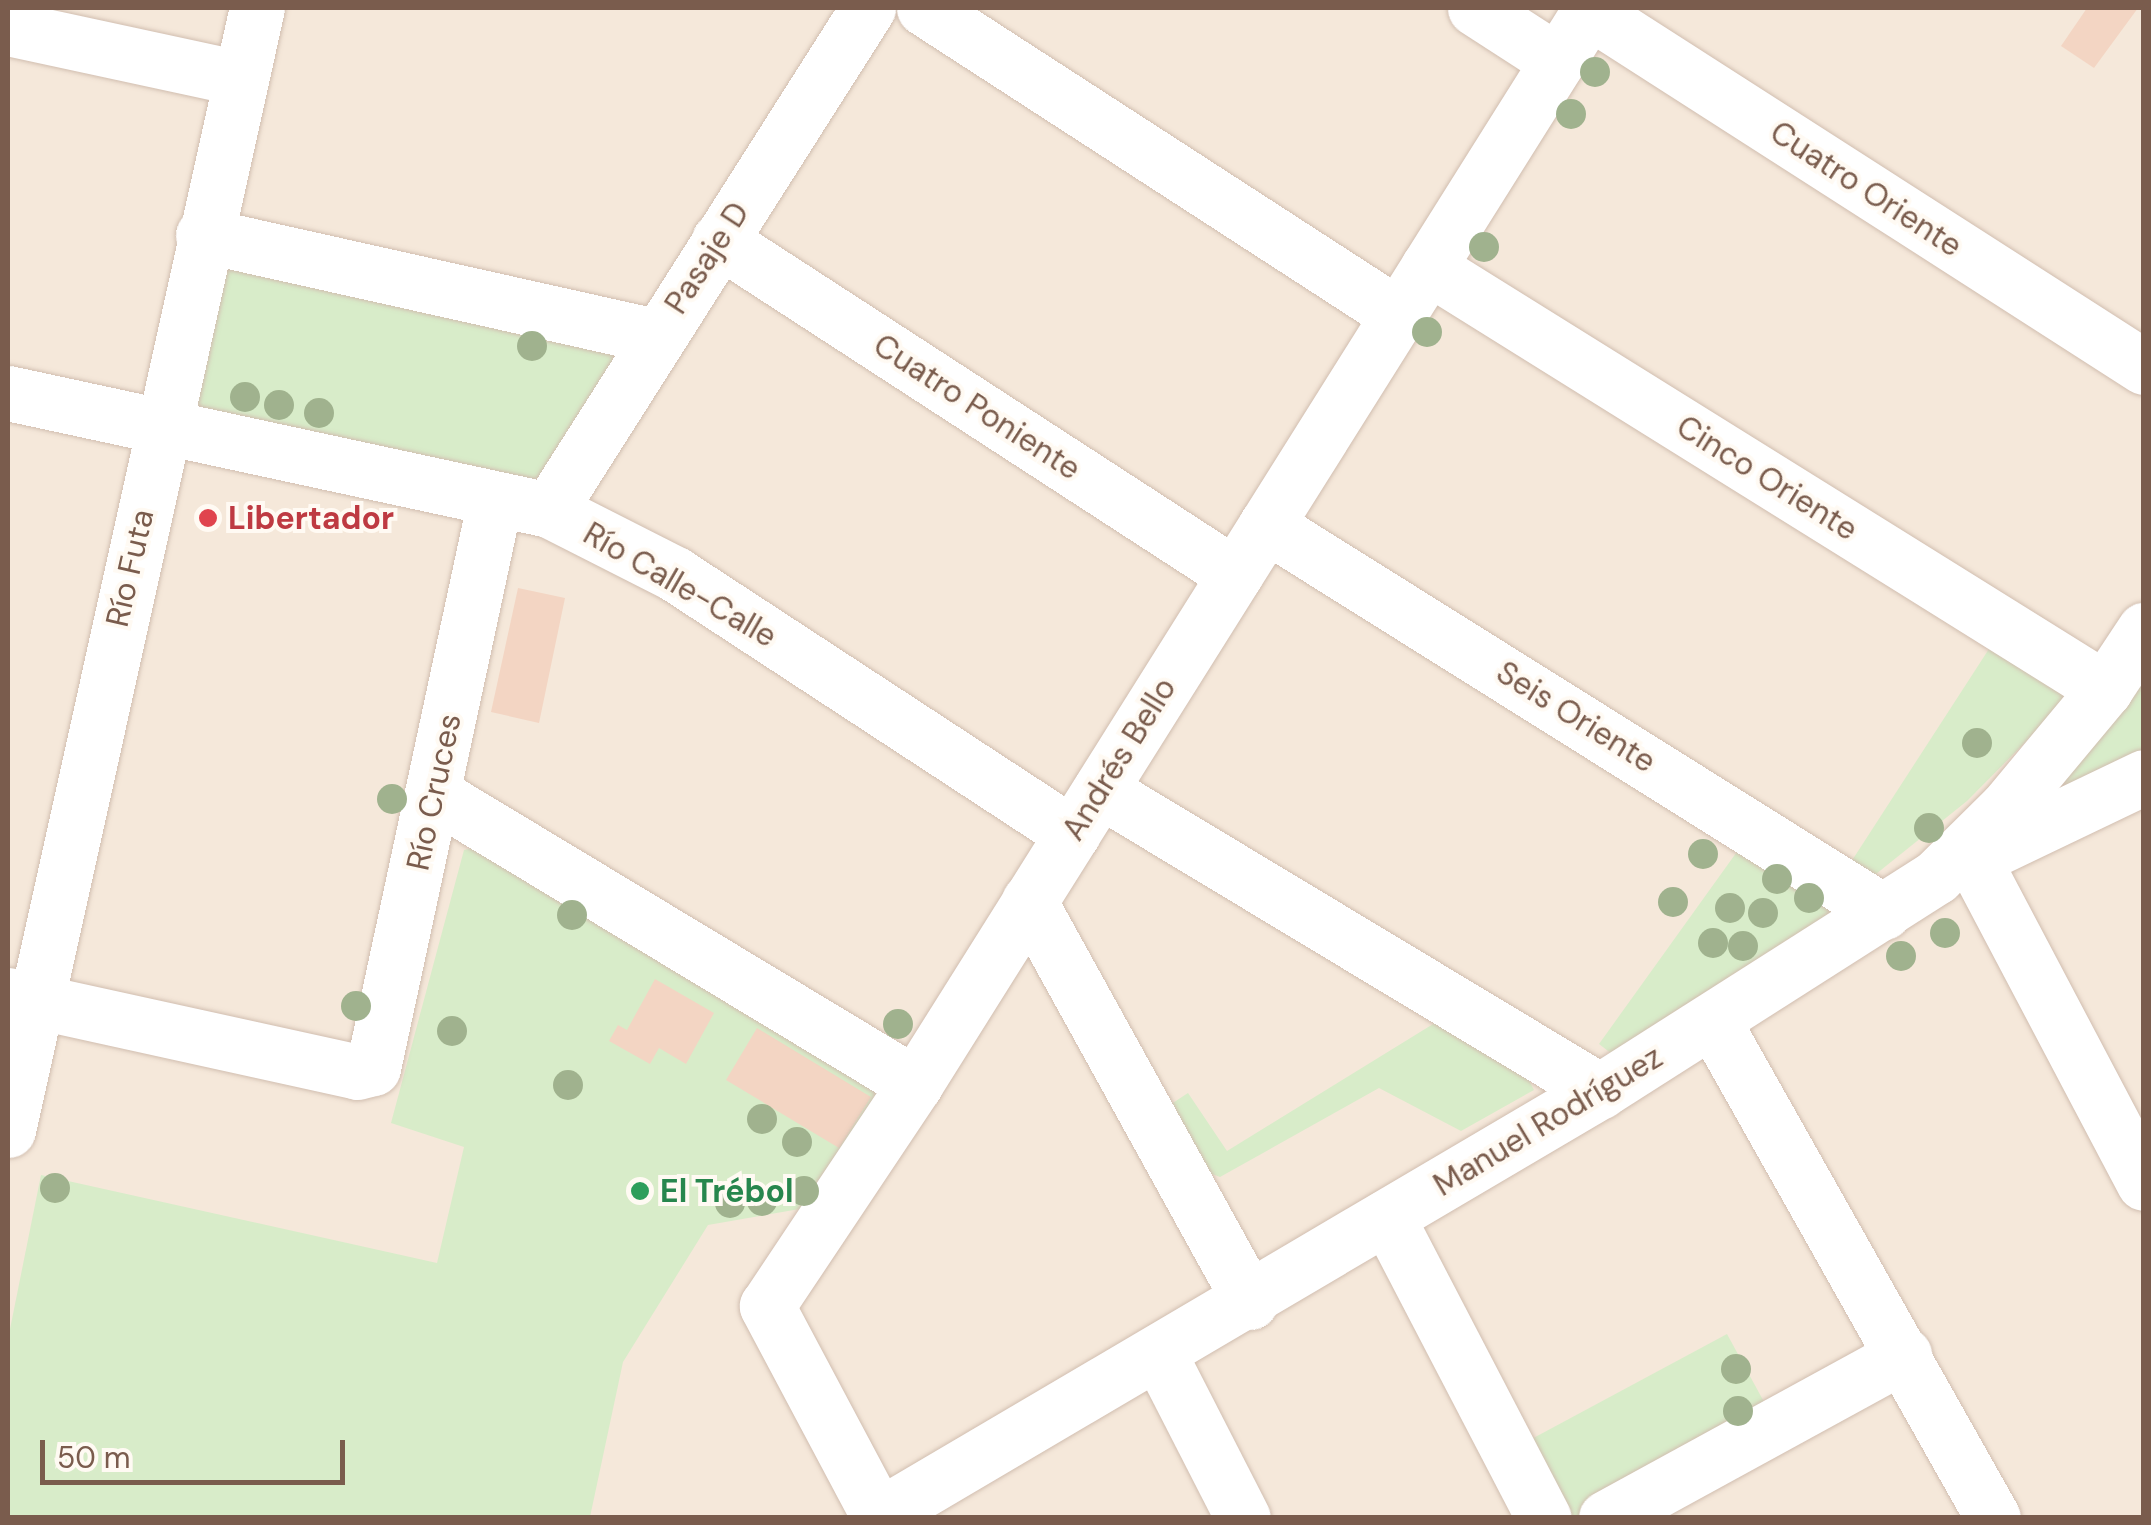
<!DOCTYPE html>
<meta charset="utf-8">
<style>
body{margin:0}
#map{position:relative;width:2151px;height:1525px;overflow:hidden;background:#fdf6ec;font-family:"DM Sans",sans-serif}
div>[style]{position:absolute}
.residential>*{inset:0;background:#f5e8da}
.green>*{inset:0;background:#d8ecc9}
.building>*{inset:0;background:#f3d5c3}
.roads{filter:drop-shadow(0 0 2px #d1beb0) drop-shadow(0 0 2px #d1beb0)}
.minor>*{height:55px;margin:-27.5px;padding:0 27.5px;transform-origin:27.5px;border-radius:27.5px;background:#fff}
.trees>*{width:30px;height:30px;margin:-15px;border-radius:50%;background:#a0b28e}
.dots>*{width:28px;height:28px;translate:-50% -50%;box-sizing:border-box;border:5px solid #fffaf3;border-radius:50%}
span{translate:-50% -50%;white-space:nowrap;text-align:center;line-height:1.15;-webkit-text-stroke:8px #fffaf3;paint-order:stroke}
.street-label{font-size:32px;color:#7a5c4d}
.health-label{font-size:32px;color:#be3a42;font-weight:700}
.left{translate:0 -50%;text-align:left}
.leisure-label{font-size:32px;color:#27864d;font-weight:700}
.frame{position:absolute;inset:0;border:10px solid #7a5c4d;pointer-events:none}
.scale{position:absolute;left:40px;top:1440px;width:305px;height:45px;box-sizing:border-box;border:5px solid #7a5c4d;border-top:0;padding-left:12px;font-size:30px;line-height:35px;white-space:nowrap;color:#7a5c4d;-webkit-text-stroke:8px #fffaf3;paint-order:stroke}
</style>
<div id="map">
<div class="residential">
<div style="clip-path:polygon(8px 8px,2143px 8px,2143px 1517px,8px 1517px)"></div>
</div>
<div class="green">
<div style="clip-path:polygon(213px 252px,632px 349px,546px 486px,175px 411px)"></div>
<div style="clip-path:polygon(1998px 635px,2076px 691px,1967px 801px,1871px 878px,1851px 862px)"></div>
<div style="clip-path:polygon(2143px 667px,2143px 755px,2015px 824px)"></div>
<div style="clip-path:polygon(1744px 842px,1847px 909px,1612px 1054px,1599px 1044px)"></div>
<div style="clip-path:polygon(472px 848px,875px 1090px,881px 1107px,817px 1206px,708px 1225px,623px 1362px,590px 1517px,8px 1518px,8px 1339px,41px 1175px,437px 1263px,464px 1147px,391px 1123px,464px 850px)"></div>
<div style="clip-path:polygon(1438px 1021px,1522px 1067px,1534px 1090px,1461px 1131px,1379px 1088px,1220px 1177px,1196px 1168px,1162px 1110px,1188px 1093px,1227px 1151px)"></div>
<div style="clip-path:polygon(1727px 1334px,1769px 1411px,1578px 1517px,1565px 1513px,1526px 1442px)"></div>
</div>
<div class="building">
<div style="clip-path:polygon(2087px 8px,2138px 8px,2094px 68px,2061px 46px)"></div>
<div style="clip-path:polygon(518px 588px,565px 598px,539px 723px,491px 712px)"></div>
<div style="clip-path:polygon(655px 979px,714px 1013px,686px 1064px,659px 1048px,650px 1064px,609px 1041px,618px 1025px,627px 1030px)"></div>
<div style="clip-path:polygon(757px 1028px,871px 1097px,839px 1148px,726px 1080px)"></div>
</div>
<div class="roads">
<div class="minor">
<div style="left:924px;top:8px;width:565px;rotate:32.93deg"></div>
<div style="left:1475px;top:8px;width:98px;rotate:32.9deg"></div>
<div style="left:1589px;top:11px;width:659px;rotate:32.68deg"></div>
<div style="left:8px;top:28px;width:236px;rotate:12.2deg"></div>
<div style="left:203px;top:235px;width:463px;rotate:12.6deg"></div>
<div style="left:719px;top:240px;width:615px;rotate:32.99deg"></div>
<div style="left:1428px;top:267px;width:798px;rotate:31.94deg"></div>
<div style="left:8px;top:393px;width:554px;rotate:12.2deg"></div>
<div style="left:549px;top:510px;width:141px;rotate:26.9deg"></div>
<div style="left:675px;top:574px;width:475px;rotate:33.2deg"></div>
<div style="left:549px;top:510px;width:595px;rotate:-57.57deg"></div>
<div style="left:1266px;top:525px;width:729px;rotate:32.06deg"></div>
<div style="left:1100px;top:790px;width:584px;rotate:31.05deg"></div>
<div style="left:434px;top:794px;width:562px;rotate:31.09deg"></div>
<div style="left:1975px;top:858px;width:187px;rotate:-25.6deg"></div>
<div style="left:1973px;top:859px;width:366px;rotate:62.2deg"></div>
<div style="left:1029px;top:901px;width:458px;rotate:61.1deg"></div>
<div style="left:8px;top:995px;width:357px;rotate:12.4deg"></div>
<div style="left:357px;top:1072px;width:16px;rotate:-14deg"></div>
<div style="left:373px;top:1068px;width:581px;rotate:-77.88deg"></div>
<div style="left:1713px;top:1021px;width:570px;rotate:60.6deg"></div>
<div style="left:8px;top:1130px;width:1149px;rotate:-77.49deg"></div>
<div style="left:1387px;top:1217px;width:339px;rotate:62.5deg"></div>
<div style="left:1159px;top:1354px;width:184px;rotate:62.9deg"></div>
<div style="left:878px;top:1515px;width:237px;rotate:-118deg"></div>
<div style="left:767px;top:1306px;width:267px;rotate:-56.3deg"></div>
<div style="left:915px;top:1084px;width:1271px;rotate:-57.86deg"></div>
<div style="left:875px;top:1518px;width:841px;rotate:-30.5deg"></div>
<div style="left:1600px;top:1091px;width:398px;rotate:-32.5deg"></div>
<div style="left:1936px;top:877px;width:98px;rotate:-44.6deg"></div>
<div style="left:2006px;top:808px;width:155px;rotate:-50.2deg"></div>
<div style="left:2105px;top:689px;width:71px;rotate:-56.5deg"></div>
<div style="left:1606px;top:1518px;width:340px;rotate:-28.7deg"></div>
</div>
</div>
<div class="trees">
<div style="left:1595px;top:72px"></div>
<div style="left:1571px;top:114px"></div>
<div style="left:1484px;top:247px"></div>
<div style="left:1427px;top:332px"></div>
<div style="left:532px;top:346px"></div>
<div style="left:245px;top:397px"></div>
<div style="left:279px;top:405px"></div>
<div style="left:319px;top:413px"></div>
<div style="left:1977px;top:743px"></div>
<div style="left:392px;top:799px"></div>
<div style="left:1929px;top:828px"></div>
<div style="left:1703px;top:854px"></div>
<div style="left:1777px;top:879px"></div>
<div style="left:1809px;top:898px"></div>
<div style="left:1673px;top:902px"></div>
<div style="left:1730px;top:908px"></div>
<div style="left:1763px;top:913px"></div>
<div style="left:572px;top:915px"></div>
<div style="left:1945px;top:933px"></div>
<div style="left:1713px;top:943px"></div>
<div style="left:1743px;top:946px"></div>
<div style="left:1901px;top:956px"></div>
<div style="left:356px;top:1006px"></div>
<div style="left:898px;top:1024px"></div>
<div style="left:452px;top:1031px"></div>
<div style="left:568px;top:1085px"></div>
<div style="left:762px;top:1119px"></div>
<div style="left:797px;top:1142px"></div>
<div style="left:55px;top:1188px"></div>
<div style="left:804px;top:1191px"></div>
<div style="left:762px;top:1201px"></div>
<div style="left:730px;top:1203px"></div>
<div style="left:1736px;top:1369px"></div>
<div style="left:1738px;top:1411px"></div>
</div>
<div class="dots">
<div style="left:208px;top:518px;background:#e0444e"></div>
<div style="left:640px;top:1191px;background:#2e9e5b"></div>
</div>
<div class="street-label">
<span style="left:1866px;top:189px;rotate:33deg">Cuatro Oriente</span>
<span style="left:707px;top:258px;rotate:-57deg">Pasaje D</span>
<span style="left:977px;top:407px;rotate:33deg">Cuatro Poniente</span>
<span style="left:1767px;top:478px;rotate:32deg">Cinco Oriente</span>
<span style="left:130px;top:568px;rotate:-77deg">Río Futa</span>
<span style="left:680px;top:585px;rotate:30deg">Río Calle-Calle</span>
<span style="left:1576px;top:717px;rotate:32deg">Seis Oriente</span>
<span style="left:1119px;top:759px;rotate:-58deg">Andrés Bello</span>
<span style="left:434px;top:792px;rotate:-78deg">Río Cruces</span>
<span style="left:1548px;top:1121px;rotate:-31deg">Manuel Rodríguez</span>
</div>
<div class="health-label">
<span class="left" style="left:228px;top:518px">Libertador</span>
</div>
<div class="leisure-label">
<span class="left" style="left:660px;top:1191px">El Trébol</span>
</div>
<div class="frame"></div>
<div class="scale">50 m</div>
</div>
